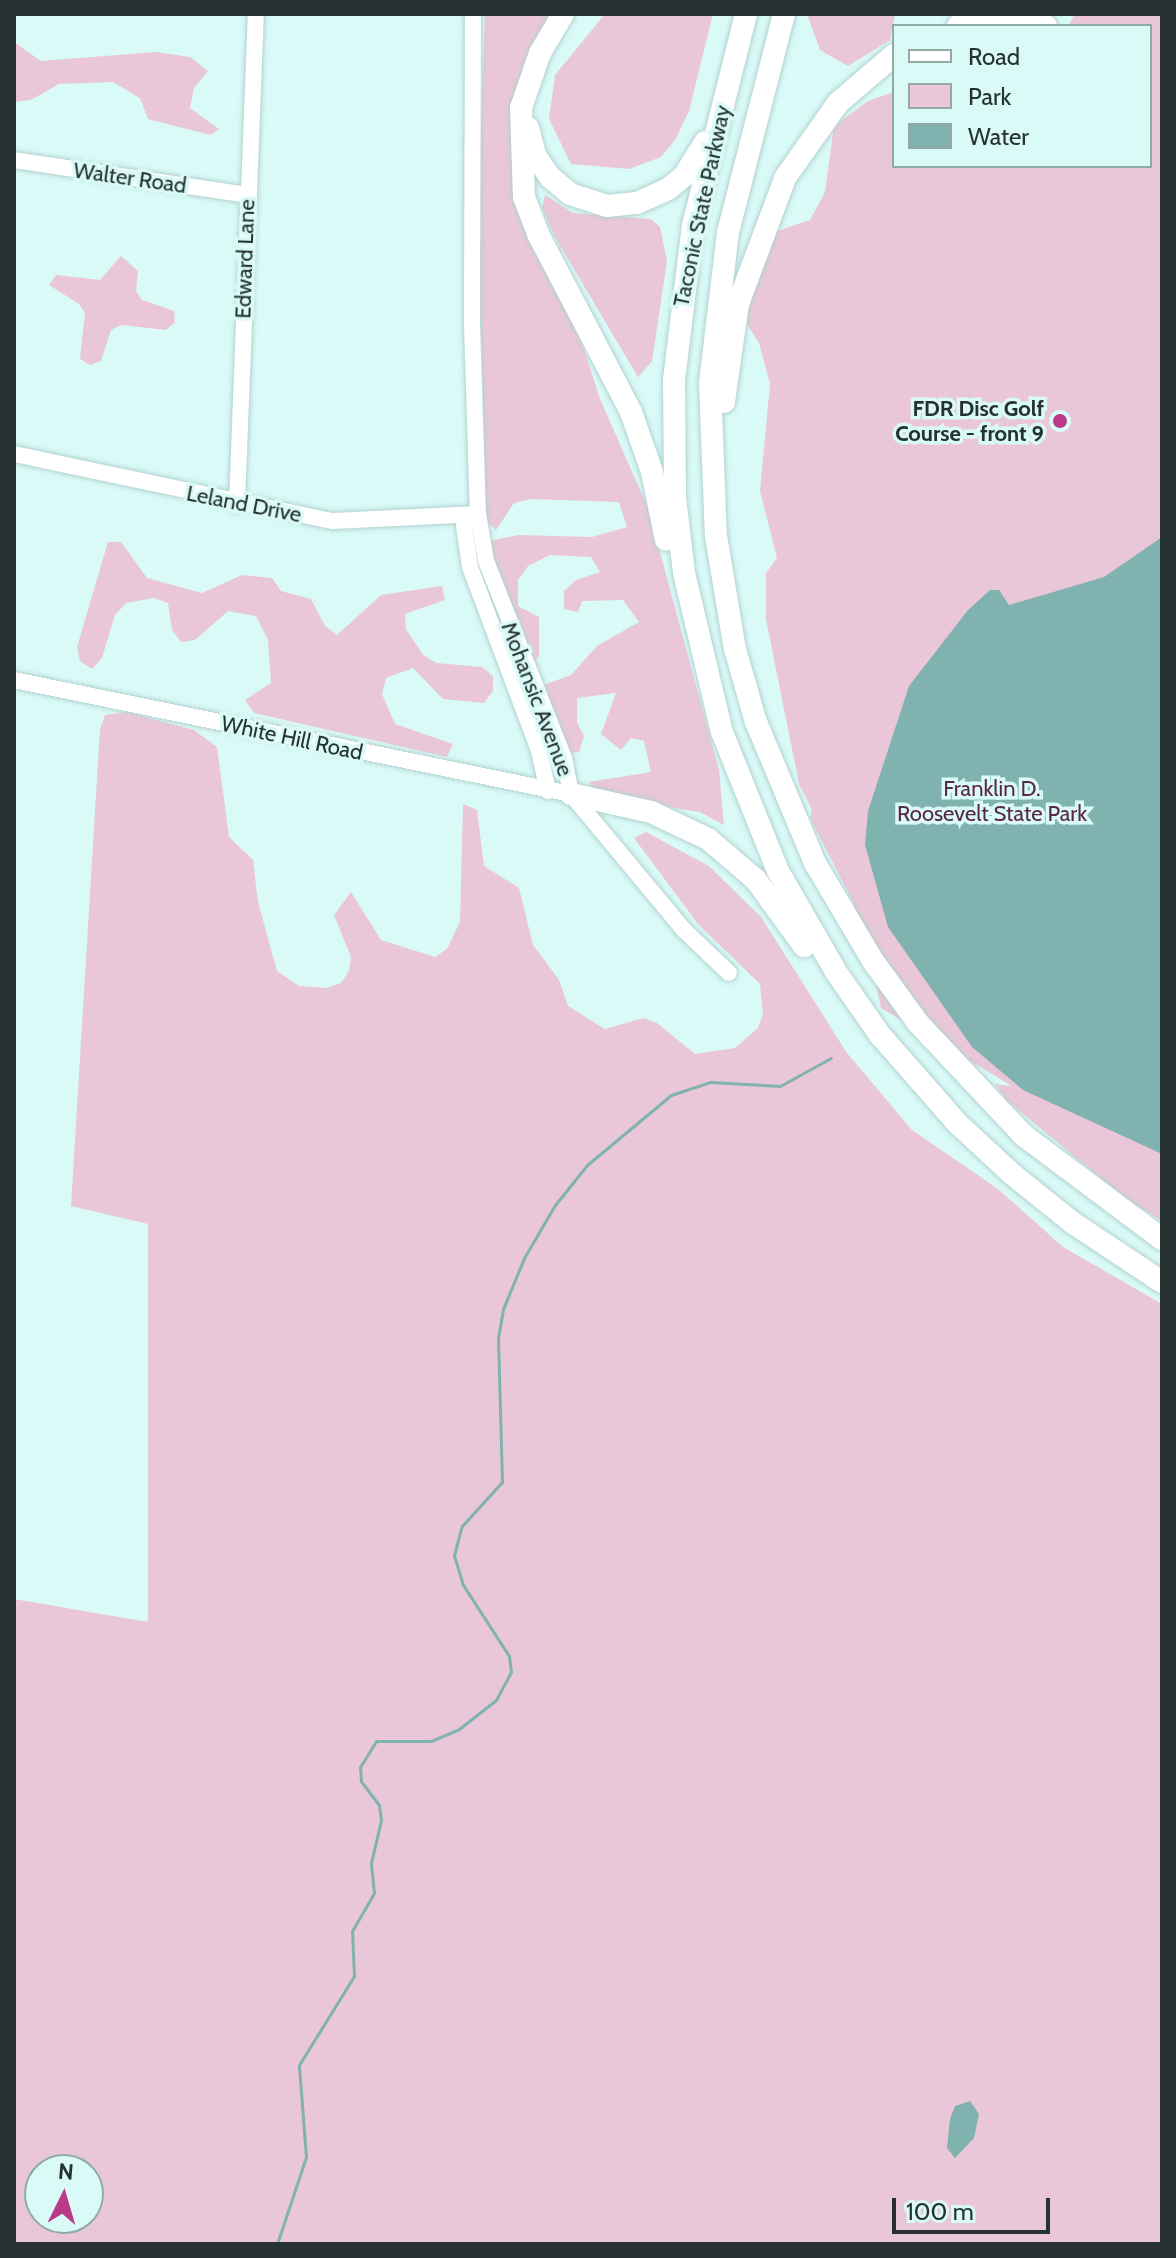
<!DOCTYPE html>
<style>
body{margin:0}
#map{position:relative;width:1176px;height:2258px;overflow:hidden;background:#d9faf7;font-family:Cabin,sans-serif}
div>[style]{position:absolute}
.green>*{inset:0;background:#eac7d8}
.water>*{inset:0;background:#80b2af}
.stream>*{height:3px;margin:-1.5px;padding:0 1.5px;transform-origin:1.5px;border-radius:1.5px;background:#80b2af}
.roads{filter:drop-shadow(0 0 2px #b2d2d0) drop-shadow(0 0 2px #b2d2d0)}
.minor>*{height:16px;margin:-8px;padding:0 8px;transform-origin:8px;border-radius:8px;background:#fff}
.highway>*{height:22px;margin:-11px;padding:0 11px;transform-origin:11px;border-radius:11px;background:#fff}
.dots>*{width:22px;height:22px;translate:-50% -50%;box-sizing:border-box;border:4px solid #d9faf7;border-radius:50%}
span{translate:-50% -50%;white-space:nowrap;text-align:center;line-height:1.15;-webkit-text-stroke:7px #d9faf7;paint-order:stroke}
.street-label{font-size:22px;color:#263231}
.poi-label{font-size:22px;color:#263231;font-weight:700}
.right{translate:-100% -50%;text-align:right}
.park-label{font-size:22px;color:#5b2844}
.frame{position:absolute;inset:0;border:16px solid #263231;pointer-events:none}
.legend{position:absolute;left:892px;top:24px;width:260px;height:144px;box-sizing:border-box;background:#d9faf7;border:2px solid #91aaa8;margin:0;padding:10px 14px;list-style:none;font-size:24px;color:#263231}
.legend li{display:flex;align-items:center;gap:16px;height:40px}
.legend b{width:40px;border:2px solid #91aaa8}
.north{position:absolute;left:24px;top:2154px;width:80px;height:80px;box-sizing:border-box;background:#d9faf7;border:2px solid #91aaa8;border-radius:50%;rotate:5deg;font-size:22px;font-weight:700;line-height:32px;text-align:center;color:#263231}
.north::after{content:'';display:block;margin:auto;width:28px;height:36px;background:#b93a86;clip-path:polygon(50% 0,100% 100%,50% 72%,0 100%)}
.scale{position:absolute;left:892px;top:2198px;width:158px;height:36px;box-sizing:border-box;border:4px solid #263231;border-top:0;padding-left:10px;font-size:24px;line-height:28px;white-space:nowrap;color:#263231;-webkit-text-stroke:6px #d9faf7;paint-order:stroke}
</style>
<div id="map">
<div class="green">
<div style="clip-path:polygon(485px 14px,552px 14px,514px 163px,586px 331px,582px 343px,600px 399px,648px 508px,719px 770px,724px 825px,700px 812px,595px 796px,589px 782px,651px 772px,644px 741px,631px 738px,621px 750px,601px 734px,616px 693px,577px 698px,577px 723px,584px 736px,579px 752px,567px 753px,544px 685px,571px 675px,597px 646px,639px 622px,623px 600px,582px 601px,578px 612px,564px 609px,564px 591px,576px 580px,600px 572px,591px 557px,550px 555px,528px 566px,518px 580px,518px 606px,539px 617px,539px 656px,532px 663px,503px 602px,490px 541px,519px 535px,592px 537px,627px 527px,619px 502px,531px 499px,514px 503px,496px 530px,486px 521px,478px 208px)"></div>
<div style="clip-path:polygon(605px 14px,713px 14px,689px 111px,675px 140px,661px 157px,629px 169px,571px 164px,549px 119px,555px 75px)"></div>
<div style="clip-path:polygon(807px 14px,895px 14px,890px 40px,848px 66px,820px 50px)"></div>
<div style="clip-path:polygon(1075px 14px,1162px 14px,1162px 1221px,1125px 1198px,1006px 1100px,995px 1084px,1012px 1086px,881px 1008px,870px 953px,853px 926px,855px 906px,810px 818px,812px 810px,799px 784px,766px 619px,766px 573px,777px 558px,760px 491px,770px 384px,759px 343px,746px 323px,766px 235px,810px 220px,825px 192px,834px 126px,868px 101px,894px 92px,894px 166px,1150px 166px,1150px 26px,1068px 26px)"></div>
<div style="clip-path:polygon(14px 42px,41px 61px,156px 52px,190px 57px,208px 71px,194px 88px,190px 108px,219px 129px,210px 135px,148px 119px,140px 98px,113px 82px,59px 84px,31px 100px,14px 102px)"></div>
<div style="clip-path:polygon(545px 195px,573px 213px,651px 219px,660px 227px,667px 261px,652px 361px,638px 377px,555px 237px,542px 208px)"></div>
<div style="clip-path:polygon(121px 256px,138px 271px,136px 291px,142px 300px,174px 311px,175px 322px,166px 330px,121px 325px,111px 330px,101px 361px,90px 365px,80px 359px,85px 313px,79px 304px,49px 285px,56px 275px,100px 280px)"></div>
<div style="clip-path:polygon(108px 542px,121px 542px,147px 578px,202px 593px,242px 575px,272px 578px,281px 591px,311px 599px,325px 626px,337px 635px,381px 595px,442px 586px,445px 600px,405px 614px,406px 629px,423px 655px,436px 663px,482px 667px,493px 676px,493px 691px,484px 703px,443px 699px,413px 668px,386px 678px,382px 694px,395px 724px,453px 744px,447px 757px,254px 713px,245px 700px,271px 683px,268px 640px,256px 616px,228px 611px,195px 640px,181px 642px,172px 630px,168px 603px,154px 598px,126px 603px,115px 615px,102px 658px,92px 669px,80px 661px,77px 647px)"></div>
<div style="clip-path:polygon(evenodd,126px 712px,194px 730px,217px 747px,229px 837px,253px 860px,258px 902px,277px 971px,299px 986px,327px 988px,341px 983px,349px 971px,351px 957px,334px 915px,351px 892px,381px 940px,435px 957px,447px 949px,460px 922px,463px 804px,477px 810px,484px 866px,519px 888px,533px 945px,559px 980px,568px 1006px,605px 1029px,644px 1018px,657px 1023px,695px 1054px,735px 1048px,758px 1028px,763px 1014px,760px 984px,698px 924px,634px 838px,646px 832px,709px 866px,761px 917px,847px 1053px,912px 1130px,998px 1189px,1063px 1247px,1162px 1304px,1162px 2244px,14px 2244px,14px 1599px,148px 1622px,148px 1224px,71px 1206px,100px 729px,105px 715px,126px 712px,40px 2170px,88px 2170px,88px 2218px,40px 2218px,40px 2170px)"></div>
</div>
<div class="water">
<div style="clip-path:polygon(1162px 537px,1162px 1154px,1023px 1090px,972px 1047px,888px 927px,865px 845px,868px 811px,909px 686px,968px 610px,990px 590px,999px 590px,1009px 605px,1104px 577px)"></div>
<div style="clip-path:polygon(970px 2101px,979px 2114px,974px 2138px,955px 2158px,947px 2148px,950px 2119px,955px 2106px)"></div>
</div>
<div class="stream">
<div style="left:277px;top:2244px;width:92px;rotate:-71.6deg"></div>
<div style="left:306px;top:2157px;width:92px;rotate:-94.4deg"></div>
<div style="left:299px;top:2065px;width:105px;rotate:-58.3deg"></div>
<div style="left:354px;top:1976px;width:45px;rotate:-92.5deg"></div>
<div style="left:352px;top:1931px;width:44px;rotate:-59.9deg"></div>
<div style="left:374px;top:1893px;width:30px;rotate:-96deg"></div>
<div style="left:371px;top:1863px;width:44px;rotate:-76.9deg"></div>
<div style="left:381px;top:1820px;width:15px;rotate:-98deg"></div>
<div style="left:379px;top:1805px;width:30px;rotate:-127deg"></div>
<div style="left:361px;top:1781px;width:14px;rotate:-94deg"></div>
<div style="left:360px;top:1767px;width:31px;rotate:-58deg"></div>
<div style="left:376px;top:1741px;width:55px"></div>
<div style="left:431px;top:1741px;width:30px;rotate:-23deg"></div>
<div style="left:459px;top:1729px;width:47px;rotate:-38.1deg"></div>
<div style="left:496px;top:1700px;width:32px;rotate:-62deg"></div>
<div style="left:511px;top:1672px;width:16px;rotate:-97deg"></div>
<div style="left:509px;top:1656px;width:85px;rotate:-122.9deg"></div>
<div style="left:463px;top:1585px;width:31px;rotate:-107deg"></div>
<div style="left:454px;top:1555px;width:30px;rotate:-75deg"></div>
<div style="left:462px;top:1526px;width:59px;rotate:-47.7deg"></div>
<div style="left:502px;top:1482px;width:144px;rotate:-91.6deg"></div>
<div style="left:498px;top:1338px;width:29px;rotate:-80deg"></div>
<div style="left:503px;top:1309px;width:55px;rotate:-67.6deg"></div>
<div style="left:524px;top:1258px;width:61px;rotate:-59.7deg"></div>
<div style="left:555px;top:1205px;width:51px;rotate:-51.3deg"></div>
<div style="left:587px;top:1165px;width:109px;rotate:-39.8deg"></div>
<div style="left:671px;top:1095px;width:41px;rotate:-18.4deg"></div>
<div style="left:710px;top:1082px;width:70px;rotate:3.3deg"></div>
<div style="left:780px;top:1086px;width:58px;rotate:-28.8deg"></div>
</div>
<div class="roads">
<div class="minor">
<div style="left:473px;top:14px;width:311px;rotate:90.2deg"></div>
<div style="left:472px;top:325px;width:189px;rotate:88.2deg"></div>
<div style="left:478px;top:514px;width:48px;rotate:80.3deg"></div>
<div style="left:486px;top:561px;width:212px;rotate:68.4deg"></div>
<div style="left:564px;top:758px;width:37px;rotate:79deg"></div>
<div style="left:571px;top:794px;width:177px;rotate:50.3deg"></div>
<div style="left:684px;top:930px;width:62px;rotate:43.7deg"></div>
<div style="left:14px;top:160px;width:236px;rotate:8.5deg"></div>
<div style="left:14px;top:454px;width:326px;rotate:11.9deg"></div>
<div style="left:333px;top:521px;width:145px;rotate:-2.8deg"></div>
<div style="left:237px;top:504px;width:490px;rotate:-87.8deg"></div>
<div style="left:478px;top:514px;width:18px;rotate:139deg"></div>
<div style="left:464px;top:526px;width:41px;rotate:81.7deg"></div>
<div style="left:470px;top:567px;width:197px;rotate:69.4deg"></div>
<div style="left:539px;top:751px;width:41px;rotate:77.3deg"></div>
<div style="left:14px;top:680px;width:569px;rotate:11.57deg"></div>
</div>
<div class="highway">
<div style="left:563px;top:14px;width:45px;rotate:120.5deg"></div>
<div style="left:540px;top:53px;width:58px;rotate:109.1deg"></div>
<div style="left:521px;top:108px;width:89px;rotate:88.1deg"></div>
<div style="left:524px;top:197px;width:40px;rotate:69deg"></div>
<div style="left:538px;top:234px;width:201px;rotate:62.4deg"></div>
<div style="left:631px;top:412px;width:64px;rotate:70.7deg"></div>
<div style="left:652px;top:472px;width:69px;rotate:78.4deg"></div>
<div style="left:746px;top:14px;width:218px;rotate:104.1deg"></div>
<div style="left:693px;top:225px;width:155px;rotate:97deg"></div>
<div style="left:674px;top:379px;width:118px;rotate:89.5deg"></div>
<div style="left:675px;top:497px;width:77px;rotate:83.2deg"></div>
<div style="left:684px;top:573px;width:163px;rotate:76.6deg"></div>
<div style="left:722px;top:732px;width:150px;rotate:68.1deg"></div>
<div style="left:778px;top:871px;width:116px;rotate:60.1deg"></div>
<div style="left:836px;top:972px;width:77px;rotate:55.1deg"></div>
<div style="left:880px;top:1035px;width:117px;rotate:48.8deg"></div>
<div style="left:957px;top:1123px;width:75px;rotate:42.8deg"></div>
<div style="left:1012px;top:1174px;width:78px;rotate:38.8deg"></div>
<div style="left:1073px;top:1223px;width:107px;rotate:33.5deg"></div>
<div style="left:784px;top:14px;width:225px;rotate:104.4deg"></div>
<div style="left:728px;top:232px;width:152px;rotate:96.8deg"></div>
<div style="left:710px;top:383px;width:153px;rotate:87.8deg"></div>
<div style="left:716px;top:536px;width:115px;rotate:80.5deg"></div>
<div style="left:735px;top:649px;width:76px;rotate:74deg"></div>
<div style="left:756px;top:722px;width:153px;rotate:67.3deg"></div>
<div style="left:815px;top:863px;width:114px;rotate:59.4deg"></div>
<div style="left:873px;top:961px;width:77px;rotate:54deg"></div>
<div style="left:918px;top:1023px;width:154px;rotate:46.8deg"></div>
<div style="left:1023px;top:1135px;width:174px;rotate:36.8deg"></div>
<div style="left:1020px;top:14px;width:29px;rotate:25deg"></div>
<div style="left:958px;top:26px;width:61px"></div>
<div style="left:528px;top:128px;width:28px;rotate:75deg"></div>
<div style="left:535px;top:155px;width:27px;rotate:56deg"></div>
<div style="left:550px;top:177px;width:26px;rotate:40deg"></div>
<div style="left:570px;top:194px;width:39px;rotate:18deg"></div>
<div style="left:607px;top:206px;width:30px;rotate:-6deg"></div>
<div style="left:637px;top:203px;width:34px;rotate:-24deg"></div>
<div style="left:668px;top:189px;width:21px;rotate:-39deg"></div>
<div style="left:684px;top:176px;width:40px;rotate:-58deg"></div>
<div style="left:724px;top:402px;width:99px;rotate:-81.9deg"></div>
<div style="left:738px;top:304px;width:134px;rotate:-69.5deg"></div>
<div style="left:785px;top:178px;width:92px;rotate:-54.8deg"></div>
<div style="left:838px;top:103px;width:74px;rotate:-40.6deg"></div>
<div style="left:571px;top:794px;width:82px;rotate:12.7deg"></div>
<div style="left:651px;top:812px;width:63px;rotate:25.3deg"></div>
<div style="left:708px;top:839px;width:63px;rotate:40.5deg"></div>
<div style="left:756px;top:880px;width:82px;rotate:54deg"></div>
</div>
</div>
<div class="dots">
<div style="left:1060px;top:421px;background:#b93a86"></div>
</div>
<div class="street-label">
<span style="left:130px;top:178px;rotate:8deg">Walter Road</span>
<span style="left:702px;top:206px;rotate:-78deg">Taconic State Parkway</span>
<span style="left:245px;top:259px;rotate:-88deg">Edward Lane</span>
<span style="left:244px;top:504px;rotate:11deg">Leland Drive</span>
<span style="left:537px;top:699px;rotate:69deg">Mohansic Avenue</span>
<span style="left:292px;top:738px;rotate:12deg">White Hill Road</span>
</div>
<div class="poi-label">
<span class="right" style="left:1044px;top:421px">FDR Disc Golf<br>Course - front 9</span>
</div>
<div class="park-label">
<span style="left:992px;top:801px">Franklin D.<br>Roosevelt State Park</span>
</div>
<div class="frame"></div>
<ul class="legend">
<li><b style="height:10px;background:#fff"></b>Road</li>
<li><b style="height:22px;background:#eac7d8"></b>Park</li>
<li><b style="height:22px;background:#80b2af"></b>Water</li>
</ul>
<div class="north">N</div>
<div class="scale">100 m</div>
</div>
